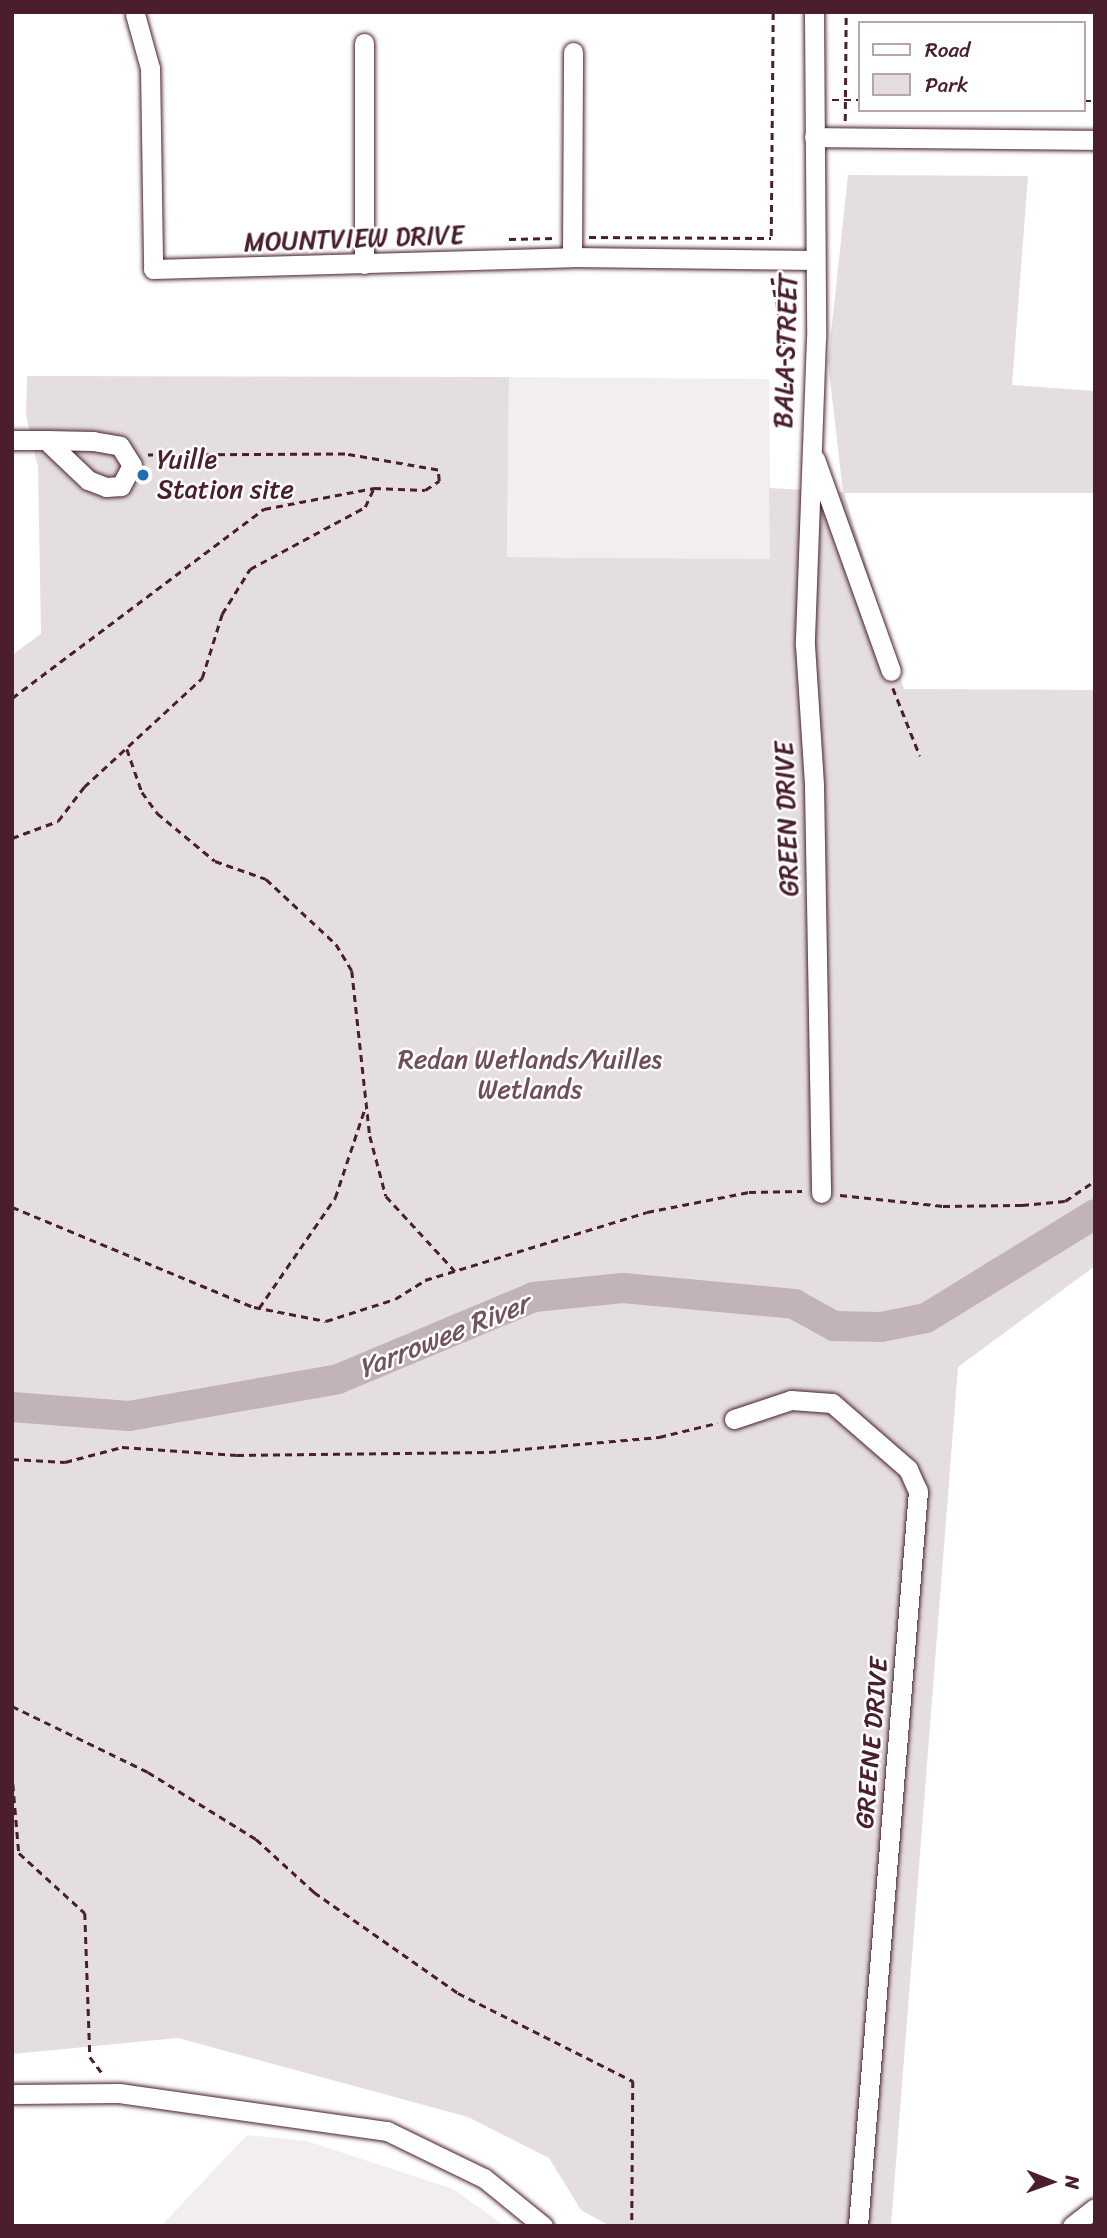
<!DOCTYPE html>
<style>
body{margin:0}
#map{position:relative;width:1107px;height:2238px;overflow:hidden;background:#fff;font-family:Sriracha,sans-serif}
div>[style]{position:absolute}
.built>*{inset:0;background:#f2eeef}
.green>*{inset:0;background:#e5dee0}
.river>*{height:30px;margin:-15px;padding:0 15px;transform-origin:15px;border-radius:15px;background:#c1b3b6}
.path>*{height:2.5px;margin-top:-1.25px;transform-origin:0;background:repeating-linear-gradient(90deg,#4a1f2b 0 7px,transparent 0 12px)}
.roads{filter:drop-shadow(0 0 2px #4a1f2b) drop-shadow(0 0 2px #4a1f2b)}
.minor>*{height:19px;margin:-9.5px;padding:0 9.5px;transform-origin:9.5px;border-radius:9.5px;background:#fff}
.dots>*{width:19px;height:19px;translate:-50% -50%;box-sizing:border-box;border:4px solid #fff;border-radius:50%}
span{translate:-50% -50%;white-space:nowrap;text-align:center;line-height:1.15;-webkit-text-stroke:5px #fff;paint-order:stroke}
.street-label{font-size:26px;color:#4a1f2b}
.poi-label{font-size:26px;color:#4a1f2b}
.left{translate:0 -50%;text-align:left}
.park-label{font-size:26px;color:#714f58}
.water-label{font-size:28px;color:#74535c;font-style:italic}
.frame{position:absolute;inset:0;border:14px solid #4a1f2b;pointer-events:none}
.legend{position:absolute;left:858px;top:21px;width:228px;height:91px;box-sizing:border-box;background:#fff;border:2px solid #b7a5aa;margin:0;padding:9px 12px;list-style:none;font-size:21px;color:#4a1f2b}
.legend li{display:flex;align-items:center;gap:14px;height:35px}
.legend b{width:35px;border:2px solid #b7a5aa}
.north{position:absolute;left:1016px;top:2147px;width:70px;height:70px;-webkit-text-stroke:5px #fff;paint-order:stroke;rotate:91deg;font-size:19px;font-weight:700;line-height:28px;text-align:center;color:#4a1f2b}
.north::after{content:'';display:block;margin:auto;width:24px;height:32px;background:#4a1f2b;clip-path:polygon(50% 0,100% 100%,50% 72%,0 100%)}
</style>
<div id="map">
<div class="built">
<div style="clip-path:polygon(509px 377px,769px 379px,771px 559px,507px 557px)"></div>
<div style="clip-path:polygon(247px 2135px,307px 2141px,453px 2189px,505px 2226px,161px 2226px)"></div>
</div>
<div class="green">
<div style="clip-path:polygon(848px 175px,1028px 176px,1012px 385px,1095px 391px,1095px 493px,844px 493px,904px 689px,1095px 690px,1095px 1266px,958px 1367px,891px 2226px,610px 2226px,581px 2210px,549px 2158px,468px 2117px,178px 2038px,12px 2054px,12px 655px,41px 634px,38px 467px,26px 415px,27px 376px,509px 377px,507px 557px,770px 559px,769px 488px,843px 492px,828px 362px)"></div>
</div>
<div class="river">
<div style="left:12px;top:1407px;width:117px;rotate:4.4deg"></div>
<div style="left:129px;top:1416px;width:212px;rotate:-10deg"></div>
<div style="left:338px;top:1379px;width:212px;rotate:-22.7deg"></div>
<div style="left:534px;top:1297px;width:89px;rotate:-5.8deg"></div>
<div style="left:623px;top:1288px;width:172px;rotate:5.3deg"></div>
<div style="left:794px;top:1304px;width:46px;rotate:28.8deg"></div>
<div style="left:834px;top:1326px;width:47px;rotate:1.2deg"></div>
<div style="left:881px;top:1327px;width:46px;rotate:-11.3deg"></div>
<div style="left:926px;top:1318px;width:198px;rotate:-31.6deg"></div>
</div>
<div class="path">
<div style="left:832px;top:100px;width:28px"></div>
<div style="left:1084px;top:101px;width:11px"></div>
<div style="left:845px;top:121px;width:109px;rotate:-89.5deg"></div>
<div style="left:771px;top:236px;width:224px;rotate:-89.5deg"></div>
<div style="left:589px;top:237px;width:182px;rotate:0.3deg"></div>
<div style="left:509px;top:239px;width:46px;rotate:-1.2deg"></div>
<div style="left:772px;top:278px;width:70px;rotate:79.3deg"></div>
<div style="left:785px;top:347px;width:76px;rotate:89.2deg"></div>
<div style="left:893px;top:688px;width:73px;rotate:68.3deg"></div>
<div style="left:12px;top:698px;width:315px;rotate:-36.9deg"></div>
<div style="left:264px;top:509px;width:112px;rotate:-10.8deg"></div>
<div style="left:374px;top:488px;width:51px;rotate:2.2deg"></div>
<div style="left:425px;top:490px;width:17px;rotate:-33deg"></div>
<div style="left:439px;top:481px;width:11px;rotate:-95deg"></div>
<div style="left:438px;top:470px;width:94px;rotate:-170.2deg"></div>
<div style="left:345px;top:454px;width:197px;rotate:179.7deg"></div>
<div style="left:127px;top:749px;width:46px;rotate:70.8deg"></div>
<div style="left:142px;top:792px;width:26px;rotate:54deg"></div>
<div style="left:157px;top:813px;width:75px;rotate:39.6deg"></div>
<div style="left:215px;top:861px;width:54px;rotate:19.4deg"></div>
<div style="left:266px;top:879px;width:96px;rotate:42.9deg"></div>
<div style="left:336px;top:944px;width:31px;rotate:59deg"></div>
<div style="left:352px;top:971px;width:166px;rotate:83.8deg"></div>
<div style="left:370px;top:1136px;width:62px;rotate:75.1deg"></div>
<div style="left:386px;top:1196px;width:102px;rotate:47.4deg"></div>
<div style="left:12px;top:838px;width:49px;rotate:-20.3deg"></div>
<div style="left:58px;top:821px;width:43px;rotate:-52.6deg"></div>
<div style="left:84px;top:787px;width:161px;rotate:-42.7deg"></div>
<div style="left:202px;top:678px;width:67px;rotate:-72.6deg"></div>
<div style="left:222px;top:614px;width:53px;rotate:-58.1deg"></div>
<div style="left:250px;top:569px;width:131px;rotate:-28.3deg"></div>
<div style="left:365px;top:507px;width:21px;rotate:-65deg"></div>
<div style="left:840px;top:1195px;width:104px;rotate:6.1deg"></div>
<div style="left:943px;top:1206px;width:79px;rotate:-0.7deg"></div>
<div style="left:1022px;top:1205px;width:43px;rotate:-5.3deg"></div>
<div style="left:1065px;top:1201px;width:36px;rotate:-34deg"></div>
<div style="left:12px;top:1207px;width:262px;rotate:22.5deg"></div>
<div style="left:254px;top:1307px;width:73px;rotate:11deg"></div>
<div style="left:326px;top:1321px;width:72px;rotate:-17.7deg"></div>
<div style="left:395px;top:1299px;width:36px;rotate:-32deg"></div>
<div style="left:425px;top:1280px;width:232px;rotate:-17deg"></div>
<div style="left:647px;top:1212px;width:104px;rotate:-11.1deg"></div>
<div style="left:749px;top:1192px;width:53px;rotate:-1.1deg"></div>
<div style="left:259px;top:1308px;width:134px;rotate:-55.4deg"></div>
<div style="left:335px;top:1198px;width:95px;rotate:-71.6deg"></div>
<div style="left:12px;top:1459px;width:53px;rotate:3.2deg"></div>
<div style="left:65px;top:1462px;width:59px;rotate:-14.7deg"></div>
<div style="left:122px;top:1447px;width:115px;rotate:4deg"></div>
<div style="left:237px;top:1455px;width:252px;rotate:-0.7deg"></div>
<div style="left:489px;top:1452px;width:171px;rotate:-5deg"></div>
<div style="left:659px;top:1437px;width:60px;rotate:-13.6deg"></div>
<div style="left:12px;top:1706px;width:151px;rotate:25.9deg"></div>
<div style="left:148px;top:1772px;width:127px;rotate:31.8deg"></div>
<div style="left:256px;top:1839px;width:79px;rotate:42.4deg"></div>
<div style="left:314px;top:1892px;width:176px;rotate:35deg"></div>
<div style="left:458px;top:1993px;width:196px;rotate:26.7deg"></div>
<div style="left:633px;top:2081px;width:145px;rotate:90.4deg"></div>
<div style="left:12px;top:1772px;width:81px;rotate:85.1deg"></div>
<div style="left:19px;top:1853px;width:89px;rotate:42.3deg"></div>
<div style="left:85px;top:1913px;width:144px;rotate:88deg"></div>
<div style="left:90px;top:2057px;width:21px;rotate:53deg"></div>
</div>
<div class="roads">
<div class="minor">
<div style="left:814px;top:12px;width:326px;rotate:89.6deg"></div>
<div style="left:816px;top:338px;width:307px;rotate:92.1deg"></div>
<div style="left:805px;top:645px;width:141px;rotate:86.3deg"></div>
<div style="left:814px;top:786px;width:407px;rotate:89deg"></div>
<div style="left:135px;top:14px;width:56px;rotate:74.5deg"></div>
<div style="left:150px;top:68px;width:201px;rotate:89.1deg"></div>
<div style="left:153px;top:269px;width:419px;rotate:-1.6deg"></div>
<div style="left:572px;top:257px;width:243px;rotate:0.7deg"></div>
<div style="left:364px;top:43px;width:221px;rotate:90deg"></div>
<div style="left:814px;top:137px;width:281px;rotate:0.6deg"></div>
<div style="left:572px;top:257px;width:205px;rotate:-89.7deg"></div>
<div style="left:12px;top:440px;width:34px"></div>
<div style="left:46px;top:440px;width:47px;rotate:1.2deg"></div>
<div style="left:93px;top:441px;width:27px;rotate:10deg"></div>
<div style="left:120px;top:446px;width:22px;rotate:58deg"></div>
<div style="left:132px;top:465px;width:24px;rotate:118deg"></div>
<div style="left:121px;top:486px;width:15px;rotate:176deg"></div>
<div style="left:106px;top:487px;width:19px;rotate:-159deg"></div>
<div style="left:88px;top:480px;width:58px;rotate:-136.4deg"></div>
<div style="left:815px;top:459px;width:225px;rotate:70.3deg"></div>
<div style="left:734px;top:1419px;width:60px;rotate:-18.4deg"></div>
<div style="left:791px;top:1400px;width:41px;rotate:4.2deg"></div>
<div style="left:832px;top:1403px;width:101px;rotate:41deg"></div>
<div style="left:908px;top:1469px;width:24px;rotate:66deg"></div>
<div style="left:918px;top:1491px;width:737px;rotate:94.67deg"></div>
<div style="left:12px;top:2094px;width:107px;rotate:-0.5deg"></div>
<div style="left:119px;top:2093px;width:271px;rotate:8.1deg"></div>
<div style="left:387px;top:2131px;width:108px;rotate:25.9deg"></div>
<div style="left:484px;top:2178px;width:76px;rotate:39.1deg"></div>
<div style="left:1072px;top:2226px;width:29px;rotate:-38deg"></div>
</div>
</div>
<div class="dots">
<div style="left:143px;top:475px;background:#1f6fb2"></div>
</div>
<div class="street-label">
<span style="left:354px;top:239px;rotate:-2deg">MOUNTVIEW DRIVE</span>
<span style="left:786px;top:351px;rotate:-88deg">BALA STREET</span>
<span style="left:787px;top:819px;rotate:-92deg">GREEN DRIVE</span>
<span style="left:872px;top:1743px;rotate:-85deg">GREENE DRIVE</span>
</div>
<div class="poi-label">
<span class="left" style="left:157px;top:475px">Yuille<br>Station site</span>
</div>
<div class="park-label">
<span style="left:530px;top:1075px">Redan Wetlands/Yuilles<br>Wetlands</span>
</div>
<div class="water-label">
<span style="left:444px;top:1336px;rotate:-22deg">Yarrowee River</span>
</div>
<div class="frame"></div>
<ul class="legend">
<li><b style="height:9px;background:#fff"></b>Road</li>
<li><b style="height:19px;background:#e5dee0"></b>Park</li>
</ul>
<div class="north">N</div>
</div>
